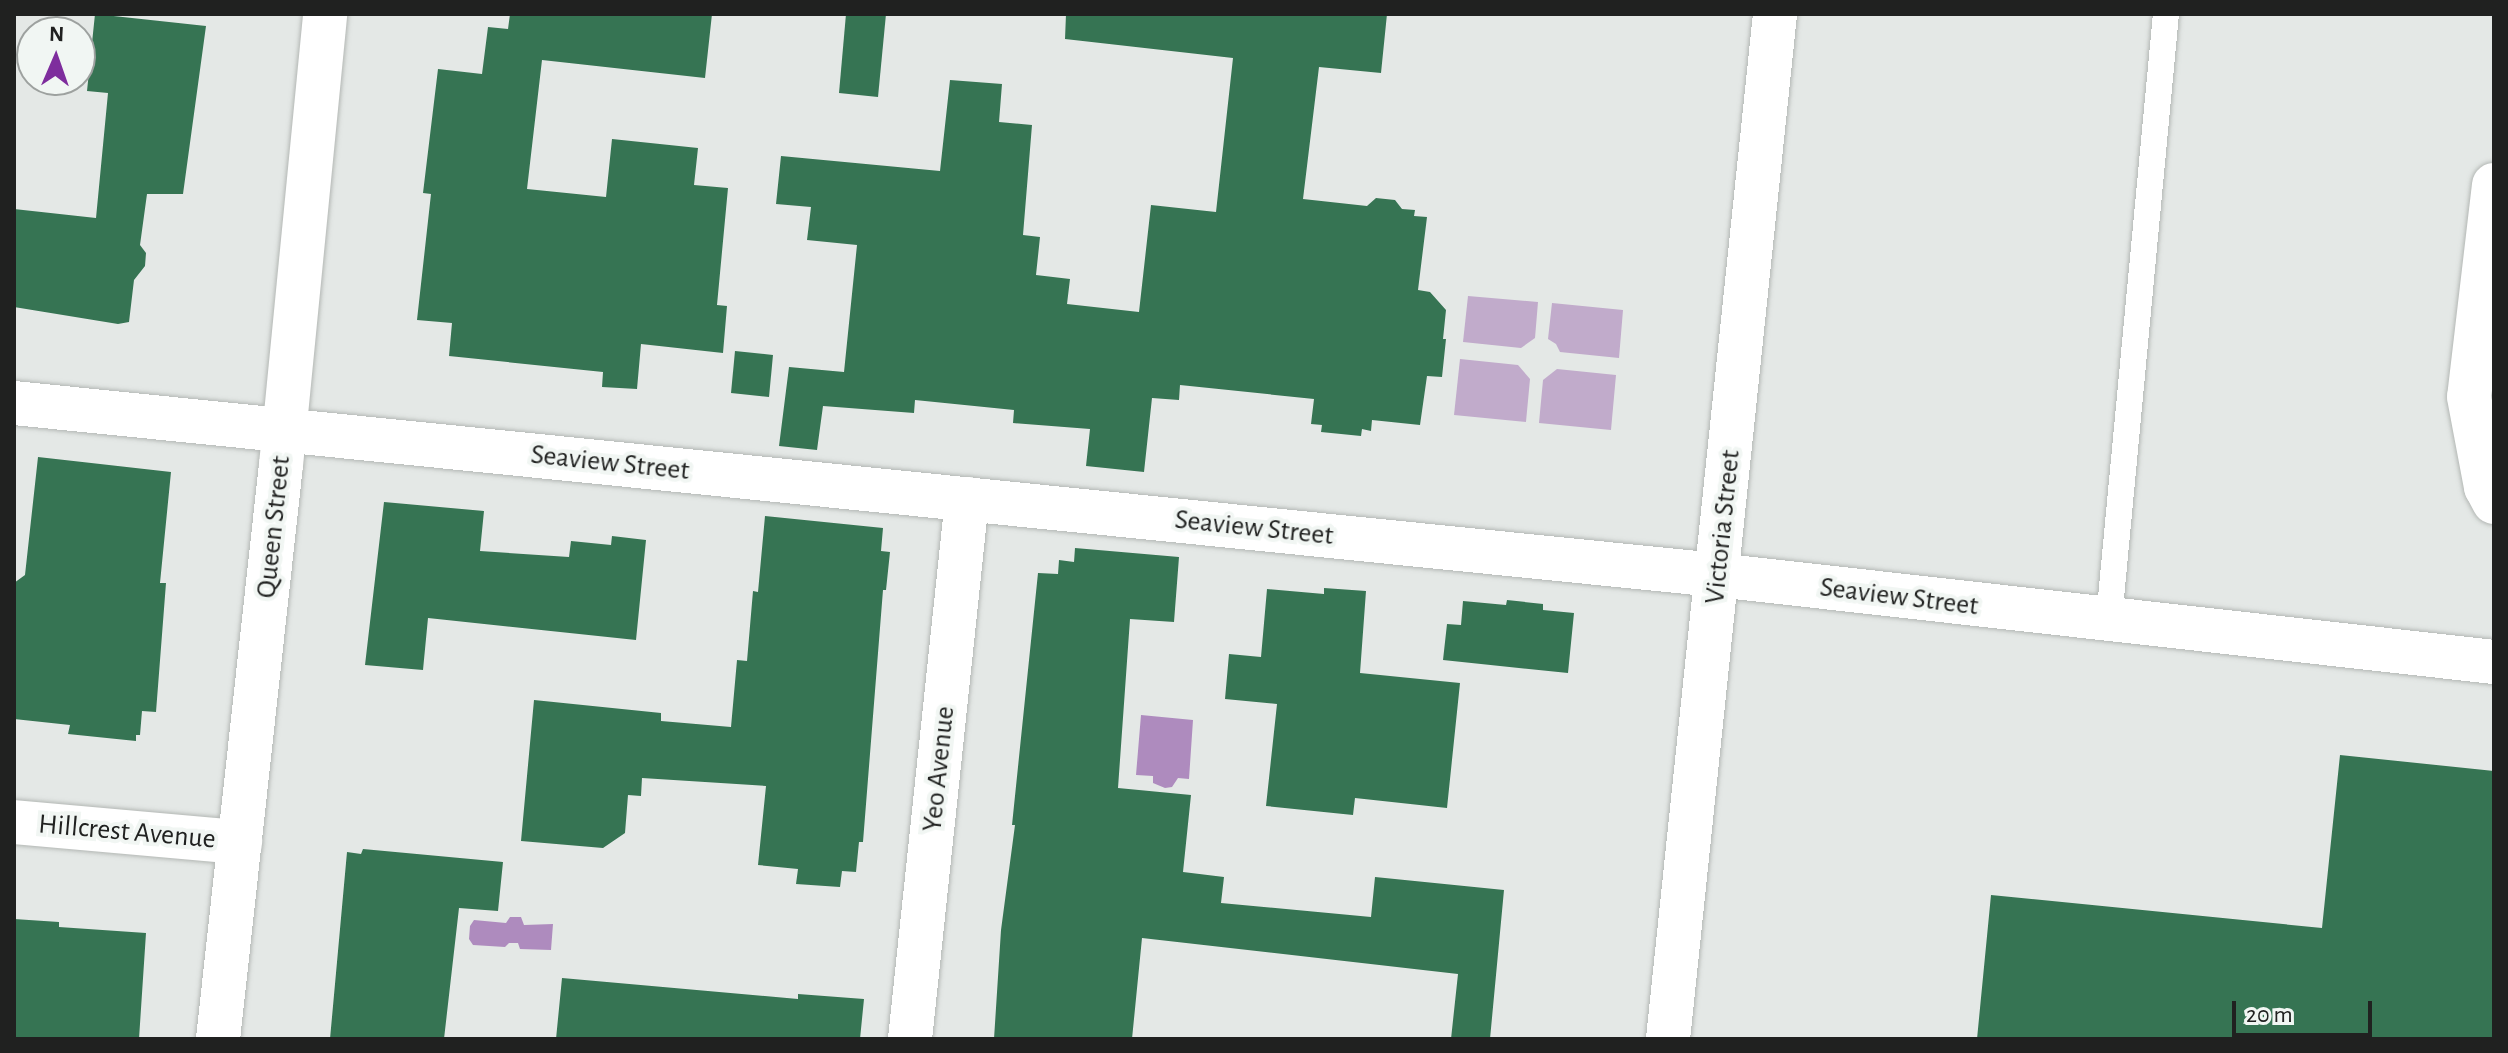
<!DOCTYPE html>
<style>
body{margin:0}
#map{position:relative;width:2508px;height:1053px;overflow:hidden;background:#e4e8e6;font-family:"Alegreya Sans",sans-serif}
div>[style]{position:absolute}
.green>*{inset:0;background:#c1abcb}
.water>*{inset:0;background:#ae8bbe}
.building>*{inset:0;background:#367453}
.roads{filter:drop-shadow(0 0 2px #b3b7b4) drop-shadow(0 0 2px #b3b7b4)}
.lane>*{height:26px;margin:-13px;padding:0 13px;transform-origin:13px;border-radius:13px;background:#fff}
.street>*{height:44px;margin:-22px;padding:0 22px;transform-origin:22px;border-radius:22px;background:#fff}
span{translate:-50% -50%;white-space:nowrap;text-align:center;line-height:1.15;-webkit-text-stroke:8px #f1f6f3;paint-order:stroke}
.street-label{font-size:28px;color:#202120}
.frame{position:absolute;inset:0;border:16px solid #202120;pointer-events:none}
.north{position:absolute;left:16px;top:16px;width:80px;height:80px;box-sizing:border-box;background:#f1f6f3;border:2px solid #9da19f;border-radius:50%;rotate:2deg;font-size:22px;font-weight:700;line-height:32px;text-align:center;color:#202120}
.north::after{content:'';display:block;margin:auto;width:28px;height:36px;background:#7e2d9d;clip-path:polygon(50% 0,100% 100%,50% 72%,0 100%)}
.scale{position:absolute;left:2232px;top:1001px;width:140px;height:36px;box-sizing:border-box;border:4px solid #202120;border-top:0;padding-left:10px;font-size:24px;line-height:28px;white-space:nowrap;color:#202120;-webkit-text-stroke:6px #f1f6f3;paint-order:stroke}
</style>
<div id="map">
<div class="green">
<div style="clip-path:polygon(1468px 296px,1538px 302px,1535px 338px,1521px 348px,1463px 342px)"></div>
<div style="clip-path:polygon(1552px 303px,1623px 310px,1619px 358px,1560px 352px,1556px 344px,1548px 339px)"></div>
<div style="clip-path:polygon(1460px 359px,1518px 365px,1530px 379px,1526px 422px,1454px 415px)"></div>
<div style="clip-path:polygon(1557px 369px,1616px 375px,1611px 430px,1539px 423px,1543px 380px)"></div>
</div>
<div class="water">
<div style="clip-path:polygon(1141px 715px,1193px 720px,1189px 779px,1178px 778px,1172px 787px,1165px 788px,1153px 783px,1153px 776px,1136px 775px)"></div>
<div style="clip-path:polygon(510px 917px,521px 917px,524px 925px,553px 924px,551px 950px,520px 949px,518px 943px,509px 943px,505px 947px,473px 945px,469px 939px,470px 926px,474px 920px,506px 923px)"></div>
</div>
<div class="building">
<div style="clip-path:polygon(95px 14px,206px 26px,183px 194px,147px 194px,140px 245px,146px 253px,145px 266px,134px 280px,129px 322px,118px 324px,14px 307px,14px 209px,96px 218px,108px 93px,87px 91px)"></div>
<div style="clip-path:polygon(510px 14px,712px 14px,705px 78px,542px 60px,527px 189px,606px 197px,612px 139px,698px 148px,694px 185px,728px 188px,717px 305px,727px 306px,723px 353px,641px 344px,637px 389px,602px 387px,603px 372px,449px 356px,452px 323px,417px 320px,431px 194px,423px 193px,438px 69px,482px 74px,488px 27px,508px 29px)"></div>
<div style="clip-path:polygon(846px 14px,886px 14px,878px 97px,839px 93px)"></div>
<div style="clip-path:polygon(1066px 14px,1387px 14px,1381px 73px,1319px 67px,1303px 199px,1367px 206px,1376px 198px,1395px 200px,1402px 209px,1415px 210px,1414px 216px,1427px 217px,1418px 290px,1430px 292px,1446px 310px,1443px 339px,1446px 339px,1442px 377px,1427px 376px,1420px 425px,1372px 420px,1371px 431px,1362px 429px,1361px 436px,1321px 432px,1322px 425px,1311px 424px,1314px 399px,1180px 385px,1179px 400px,1152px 398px,1144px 472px,1086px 466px,1090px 429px,1013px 423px,1014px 410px,915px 400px,914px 413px,823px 406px,817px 450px,779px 446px,789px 367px,844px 372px,857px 245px,807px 240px,811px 207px,776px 204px,781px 156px,940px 171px,950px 80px,1002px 84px,999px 122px,1032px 125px,1023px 235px,1040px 237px,1036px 275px,1070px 279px,1067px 304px,1139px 312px,1151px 205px,1216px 212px,1233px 58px,1065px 39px)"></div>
<div style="clip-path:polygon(735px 351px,773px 355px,769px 397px,731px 393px)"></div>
<div style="clip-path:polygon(38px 457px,171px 472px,160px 583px,166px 583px,156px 712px,142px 711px,140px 735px,136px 735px,136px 741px,68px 734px,70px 725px,14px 719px,14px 583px,25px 575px)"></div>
<div style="clip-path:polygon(384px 502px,484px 511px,480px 551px,569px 557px,571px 541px,611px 545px,612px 536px,646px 540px,636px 640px,428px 618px,423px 670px,365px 665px)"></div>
<div style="clip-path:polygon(765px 516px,883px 528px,881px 551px,890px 552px,886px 590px,883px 590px,863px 842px,859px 842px,856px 872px,842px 871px,840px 887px,796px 884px,798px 869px,758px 865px,766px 786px,642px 778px,641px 796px,628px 795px,625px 833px,603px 848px,521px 841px,534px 700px,661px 713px,661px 721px,731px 727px,737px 660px,747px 661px,753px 591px,758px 592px)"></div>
<div style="clip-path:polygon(1075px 548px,1179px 557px,1174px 622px,1130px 619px,1118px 788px,1191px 795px,1183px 872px,1224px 877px,1221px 903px,1371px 917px,1375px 877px,1504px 890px,1490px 1039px,1451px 1039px,1458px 974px,1142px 938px,1132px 1039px,994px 1039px,1001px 930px,1015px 825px,1012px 825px,1038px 573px,1058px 574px,1059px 560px,1074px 562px)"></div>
<div style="clip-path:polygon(1324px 588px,1366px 591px,1360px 673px,1460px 683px,1447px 808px,1355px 798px,1353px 815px,1266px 806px,1277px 704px,1225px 699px,1229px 654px,1261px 657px,1267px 589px,1324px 594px)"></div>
<div style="clip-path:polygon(1507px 600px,1543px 604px,1543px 610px,1574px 613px,1568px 673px,1443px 660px,1447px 624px,1461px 625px,1463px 601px,1506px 605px)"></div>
<div style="clip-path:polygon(2340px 755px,2494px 771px,2494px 1039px,1977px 1039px,1991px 895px,2322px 928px)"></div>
<div style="clip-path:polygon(363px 849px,503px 862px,498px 911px,459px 908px,444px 1039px,330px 1039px,347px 852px,361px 854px)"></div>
<div style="clip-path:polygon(14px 919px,59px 922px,59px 927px,146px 933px,139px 1039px,14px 1039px)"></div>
<div style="clip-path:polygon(562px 978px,798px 999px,798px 994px,864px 999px,860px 1039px,556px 1039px)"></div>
</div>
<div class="roads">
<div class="lane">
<div style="left:2109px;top:619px;width:608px;rotate:-84.62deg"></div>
</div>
<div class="street">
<div style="left:2494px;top:185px;width:213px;rotate:96.7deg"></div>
<div style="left:2469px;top:397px;width:92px;rotate:79.3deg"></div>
<div style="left:2486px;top:487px;width:17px;rotate:62deg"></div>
<div style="left:14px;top:403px;width:1712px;rotate:5.77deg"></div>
<div style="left:1717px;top:575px;width:782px;rotate:6.39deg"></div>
<div style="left:14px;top:822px;width:227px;rotate:5.1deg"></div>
<div style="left:218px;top:1039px;width:577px;rotate:-83.74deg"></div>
<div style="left:281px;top:465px;width:453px;rotate:-84.4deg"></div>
<div style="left:910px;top:1039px;width:543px;rotate:-83.97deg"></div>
<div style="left:1668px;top:1039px;width:1031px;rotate:-84.04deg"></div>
</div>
</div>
<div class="street-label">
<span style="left:610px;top:463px;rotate:6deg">Seaview Street</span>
<span style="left:274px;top:527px;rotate:-84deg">Queen Street</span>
<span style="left:1723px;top:527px;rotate:-84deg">Victoria Street</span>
<span style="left:1254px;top:528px;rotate:6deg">Seaview Street</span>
<span style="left:1899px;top:597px;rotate:7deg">Seaview Street</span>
<span style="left:939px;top:769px;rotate:-84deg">Yeo Avenue</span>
<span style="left:127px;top:832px;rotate:5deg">Hillcrest Avenue</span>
</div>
<div class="frame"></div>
<div class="north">N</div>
<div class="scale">20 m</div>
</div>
